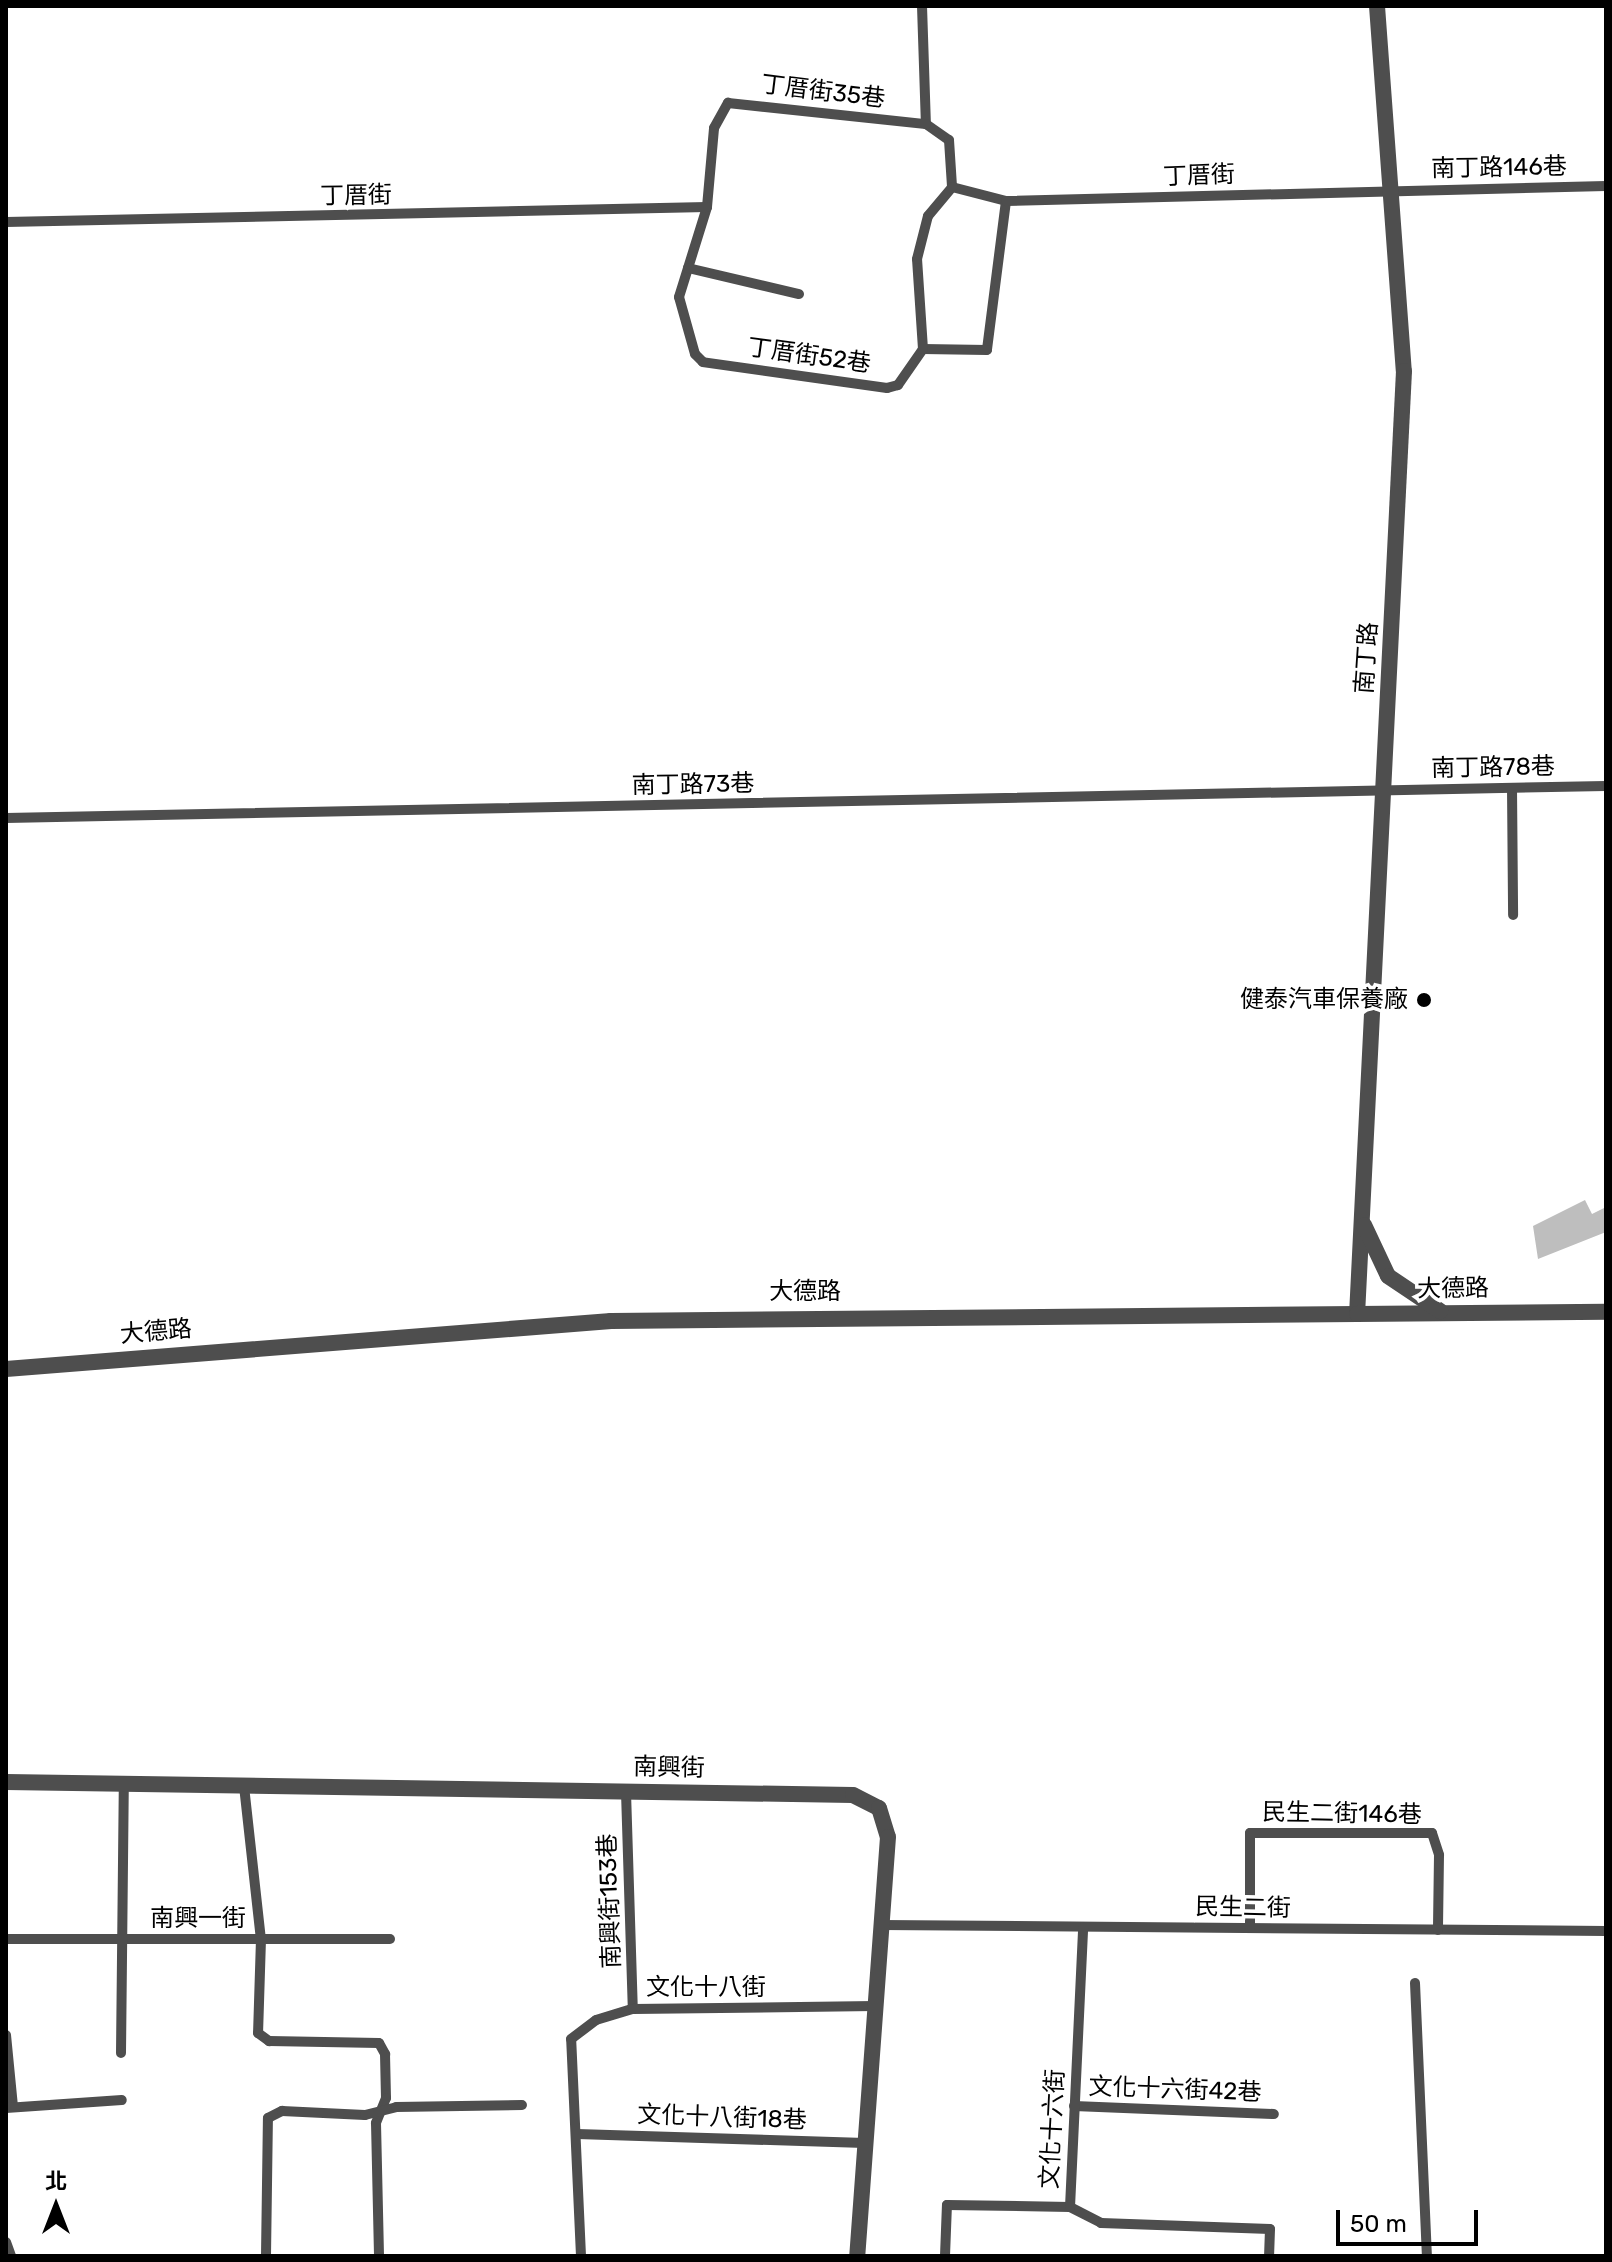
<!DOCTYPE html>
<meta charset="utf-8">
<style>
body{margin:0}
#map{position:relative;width:1612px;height:2262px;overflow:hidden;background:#fff;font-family:Rubik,"Noto Sans TC",sans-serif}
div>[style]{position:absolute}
.building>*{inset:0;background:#bebebe}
.service>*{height:10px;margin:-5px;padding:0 5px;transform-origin:5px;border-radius:5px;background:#4e4e4e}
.minor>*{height:16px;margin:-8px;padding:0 8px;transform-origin:8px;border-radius:8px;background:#4e4e4e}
.tertiary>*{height:16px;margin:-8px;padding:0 8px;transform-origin:8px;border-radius:8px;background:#4e4e4e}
.dots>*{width:22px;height:22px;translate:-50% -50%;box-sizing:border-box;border:4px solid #fff;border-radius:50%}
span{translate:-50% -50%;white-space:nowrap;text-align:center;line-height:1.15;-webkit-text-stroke:7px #fff;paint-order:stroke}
.street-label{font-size:24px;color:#000}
.poi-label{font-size:24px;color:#000}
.right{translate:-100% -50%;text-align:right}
.frame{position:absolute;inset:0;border:8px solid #000;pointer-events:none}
.north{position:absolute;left:16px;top:2166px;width:80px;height:80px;-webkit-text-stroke:6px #fff;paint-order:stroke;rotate:0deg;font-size:22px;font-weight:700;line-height:32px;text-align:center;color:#000}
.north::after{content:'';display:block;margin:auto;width:28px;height:36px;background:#000;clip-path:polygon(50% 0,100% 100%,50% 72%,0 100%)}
.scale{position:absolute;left:1336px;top:2210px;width:142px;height:36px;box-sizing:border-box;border:4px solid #000;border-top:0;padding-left:10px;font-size:24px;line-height:28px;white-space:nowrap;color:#000;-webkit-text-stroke:6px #fff;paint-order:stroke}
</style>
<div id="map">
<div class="building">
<div style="clip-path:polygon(1585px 1200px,1592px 1214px,1606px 1207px,1606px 1232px,1538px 1259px,1533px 1226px)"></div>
</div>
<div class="service">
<div style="left:922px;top:6px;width:118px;rotate:88.1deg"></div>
<div style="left:926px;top:124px;width:28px;rotate:35deg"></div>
<div style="left:949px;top:140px;width:47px;rotate:86.3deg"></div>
<div style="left:952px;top:187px;width:56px;rotate:14.5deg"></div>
<div style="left:1006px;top:201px;width:150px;rotate:97.3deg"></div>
<div style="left:987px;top:350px;width:64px;rotate:-179.1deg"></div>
<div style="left:923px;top:349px;width:44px;rotate:124.8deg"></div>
<div style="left:898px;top:385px;width:11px;rotate:165deg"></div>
<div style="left:887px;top:388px;width:186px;rotate:-172deg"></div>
<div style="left:703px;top:362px;width:11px;rotate:-135deg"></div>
<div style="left:695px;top:354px;width:59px;rotate:-105.7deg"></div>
<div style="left:679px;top:297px;width:94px;rotate:-72.7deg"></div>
<div style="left:707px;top:207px;width:79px;rotate:-84.9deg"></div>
<div style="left:714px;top:128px;width:29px;rotate:-61deg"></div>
<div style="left:728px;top:103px;width:199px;rotate:6.1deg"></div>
<div style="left:1006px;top:201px;width:600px;rotate:-1.43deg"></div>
<div style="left:6px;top:222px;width:701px;rotate:-1.23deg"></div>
<div style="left:688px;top:268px;width:114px;rotate:13.2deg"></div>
<div style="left:923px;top:349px;width:90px;rotate:-93.8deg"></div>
<div style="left:917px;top:259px;width:44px;rotate:-75.7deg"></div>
<div style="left:928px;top:216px;width:38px;rotate:-50deg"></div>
<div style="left:1512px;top:788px;width:127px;rotate:89.5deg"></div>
<div style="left:6px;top:818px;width:1600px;rotate:-1.15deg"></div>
<div style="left:244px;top:1786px;width:154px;rotate:83.7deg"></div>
<div style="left:261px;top:1939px;width:94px;rotate:91.8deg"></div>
<div style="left:258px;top:2033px;width:14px;rotate:36deg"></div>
<div style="left:269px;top:2041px;width:110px;rotate:1deg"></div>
<div style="left:379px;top:2043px;width:13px;rotate:61deg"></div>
<div style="left:385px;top:2054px;width:44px;rotate:88.7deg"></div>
<div style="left:386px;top:2098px;width:27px;rotate:112deg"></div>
<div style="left:376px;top:2123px;width:133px;rotate:88.7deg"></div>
<div style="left:626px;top:1792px;width:217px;rotate:88.2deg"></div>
<div style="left:881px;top:1925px;width:725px;rotate:0.47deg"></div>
<div style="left:1250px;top:1928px;width:95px;rotate:-90deg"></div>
<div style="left:1250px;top:1833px;width:182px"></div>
<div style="left:1432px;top:1833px;width:23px;rotate:72deg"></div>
<div style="left:1439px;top:1855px;width:75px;rotate:90.8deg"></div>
<div style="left:6px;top:1939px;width:384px"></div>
<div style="left:1415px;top:1983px;width:273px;rotate:87.5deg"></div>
<div style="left:6px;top:2035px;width:72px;rotate:84.4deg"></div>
<div style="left:121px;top:2053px;width:269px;rotate:-89.4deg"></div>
<div style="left:1074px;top:2106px;width:200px;rotate:2.3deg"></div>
<div style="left:6px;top:2108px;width:116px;rotate:-3.9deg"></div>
<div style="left:577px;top:2134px;width:288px;rotate:1.8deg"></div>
<div style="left:1070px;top:2207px;width:35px;rotate:27deg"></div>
<div style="left:1101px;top:2223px;width:169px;rotate:2deg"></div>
<div style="left:1270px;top:2229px;width:27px;rotate:92deg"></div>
<div style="left:6px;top:2242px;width:15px;rotate:70deg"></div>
<div style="left:266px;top:2256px;width:138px;rotate:-89.2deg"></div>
<div style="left:268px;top:2118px;width:16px;rotate:-27deg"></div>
<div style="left:282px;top:2111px;width:83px;rotate:2.8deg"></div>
<div style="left:365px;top:2115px;width:32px;rotate:-14deg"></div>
<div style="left:396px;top:2107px;width:126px;rotate:-0.9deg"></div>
<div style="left:581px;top:2256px;width:217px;rotate:-92.6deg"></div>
<div style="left:571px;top:2039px;width:31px;rotate:-37deg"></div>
<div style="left:596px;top:2020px;width:39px;rotate:-17deg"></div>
<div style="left:633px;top:2009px;width:242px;rotate:-0.7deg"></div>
<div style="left:945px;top:2256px;width:51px;rotate:-87.8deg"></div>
<div style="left:947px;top:2205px;width:123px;rotate:0.9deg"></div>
<div style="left:1070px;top:2207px;width:280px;rotate:-87.3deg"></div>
</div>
<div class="minor">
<div style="left:6px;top:1369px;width:607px;rotate:-4.54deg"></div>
<div style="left:611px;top:1321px;width:746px;rotate:-0.54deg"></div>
<div style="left:6px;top:1782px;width:847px;rotate:0.88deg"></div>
<div style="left:853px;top:1795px;width:29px;rotate:27deg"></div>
<div style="left:879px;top:1808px;width:30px;rotate:73deg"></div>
<div style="left:888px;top:1837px;width:420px;rotate:94.2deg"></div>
</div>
<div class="tertiary">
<div style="left:1377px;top:6px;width:366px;rotate:85.8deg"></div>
<div style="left:1404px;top:371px;width:944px;rotate:92.85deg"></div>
<div style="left:1357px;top:1314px;width:249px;rotate:-0.5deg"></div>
<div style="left:1364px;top:1225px;width:56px;rotate:64.8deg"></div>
<div style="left:1388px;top:1276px;width:63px;rotate:33.9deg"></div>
</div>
<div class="dots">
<div style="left:1424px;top:1000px;background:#000"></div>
</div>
<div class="street-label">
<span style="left:823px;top:92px;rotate:7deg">丁厝街35巷</span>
<span style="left:1499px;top:168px;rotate:-1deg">南丁路146巷</span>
<span style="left:1199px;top:176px;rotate:-2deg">丁厝街</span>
<span style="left:356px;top:196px;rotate:-1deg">丁厝街</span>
<span style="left:809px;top:356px;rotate:8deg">丁厝街52巷</span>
<span style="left:1367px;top:658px;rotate:-86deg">南丁路</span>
<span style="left:1493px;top:768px;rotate:-1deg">南丁路78巷</span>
<span style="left:693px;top:785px;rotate:-1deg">南丁路73巷</span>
<span style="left:1453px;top:1289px;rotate:-1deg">大德路</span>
<span style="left:805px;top:1292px">大德路</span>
<span style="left:156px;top:1332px;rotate:-5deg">大德路</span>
<span style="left:669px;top:1768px;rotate:1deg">南興街</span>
<span style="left:1342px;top:1814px;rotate:1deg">民生二街146巷</span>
<span style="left:610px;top:1901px;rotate:-92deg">南興街153巷</span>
<span style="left:1243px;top:1908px;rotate:1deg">民生二街</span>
<span style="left:198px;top:1919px">南興一街</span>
<span style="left:706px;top:1988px">文化十八街</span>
<span style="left:1175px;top:2090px;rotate:2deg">文化十六街42巷</span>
<span style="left:722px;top:2118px;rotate:2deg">文化十八街18巷</span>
<span style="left:1053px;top:2129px;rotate:-87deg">文化十六街</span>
</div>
<div class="poi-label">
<span class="right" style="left:1408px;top:1000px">健泰汽車保養廠</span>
</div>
<div class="frame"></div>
<div class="north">北</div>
<div class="scale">50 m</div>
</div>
